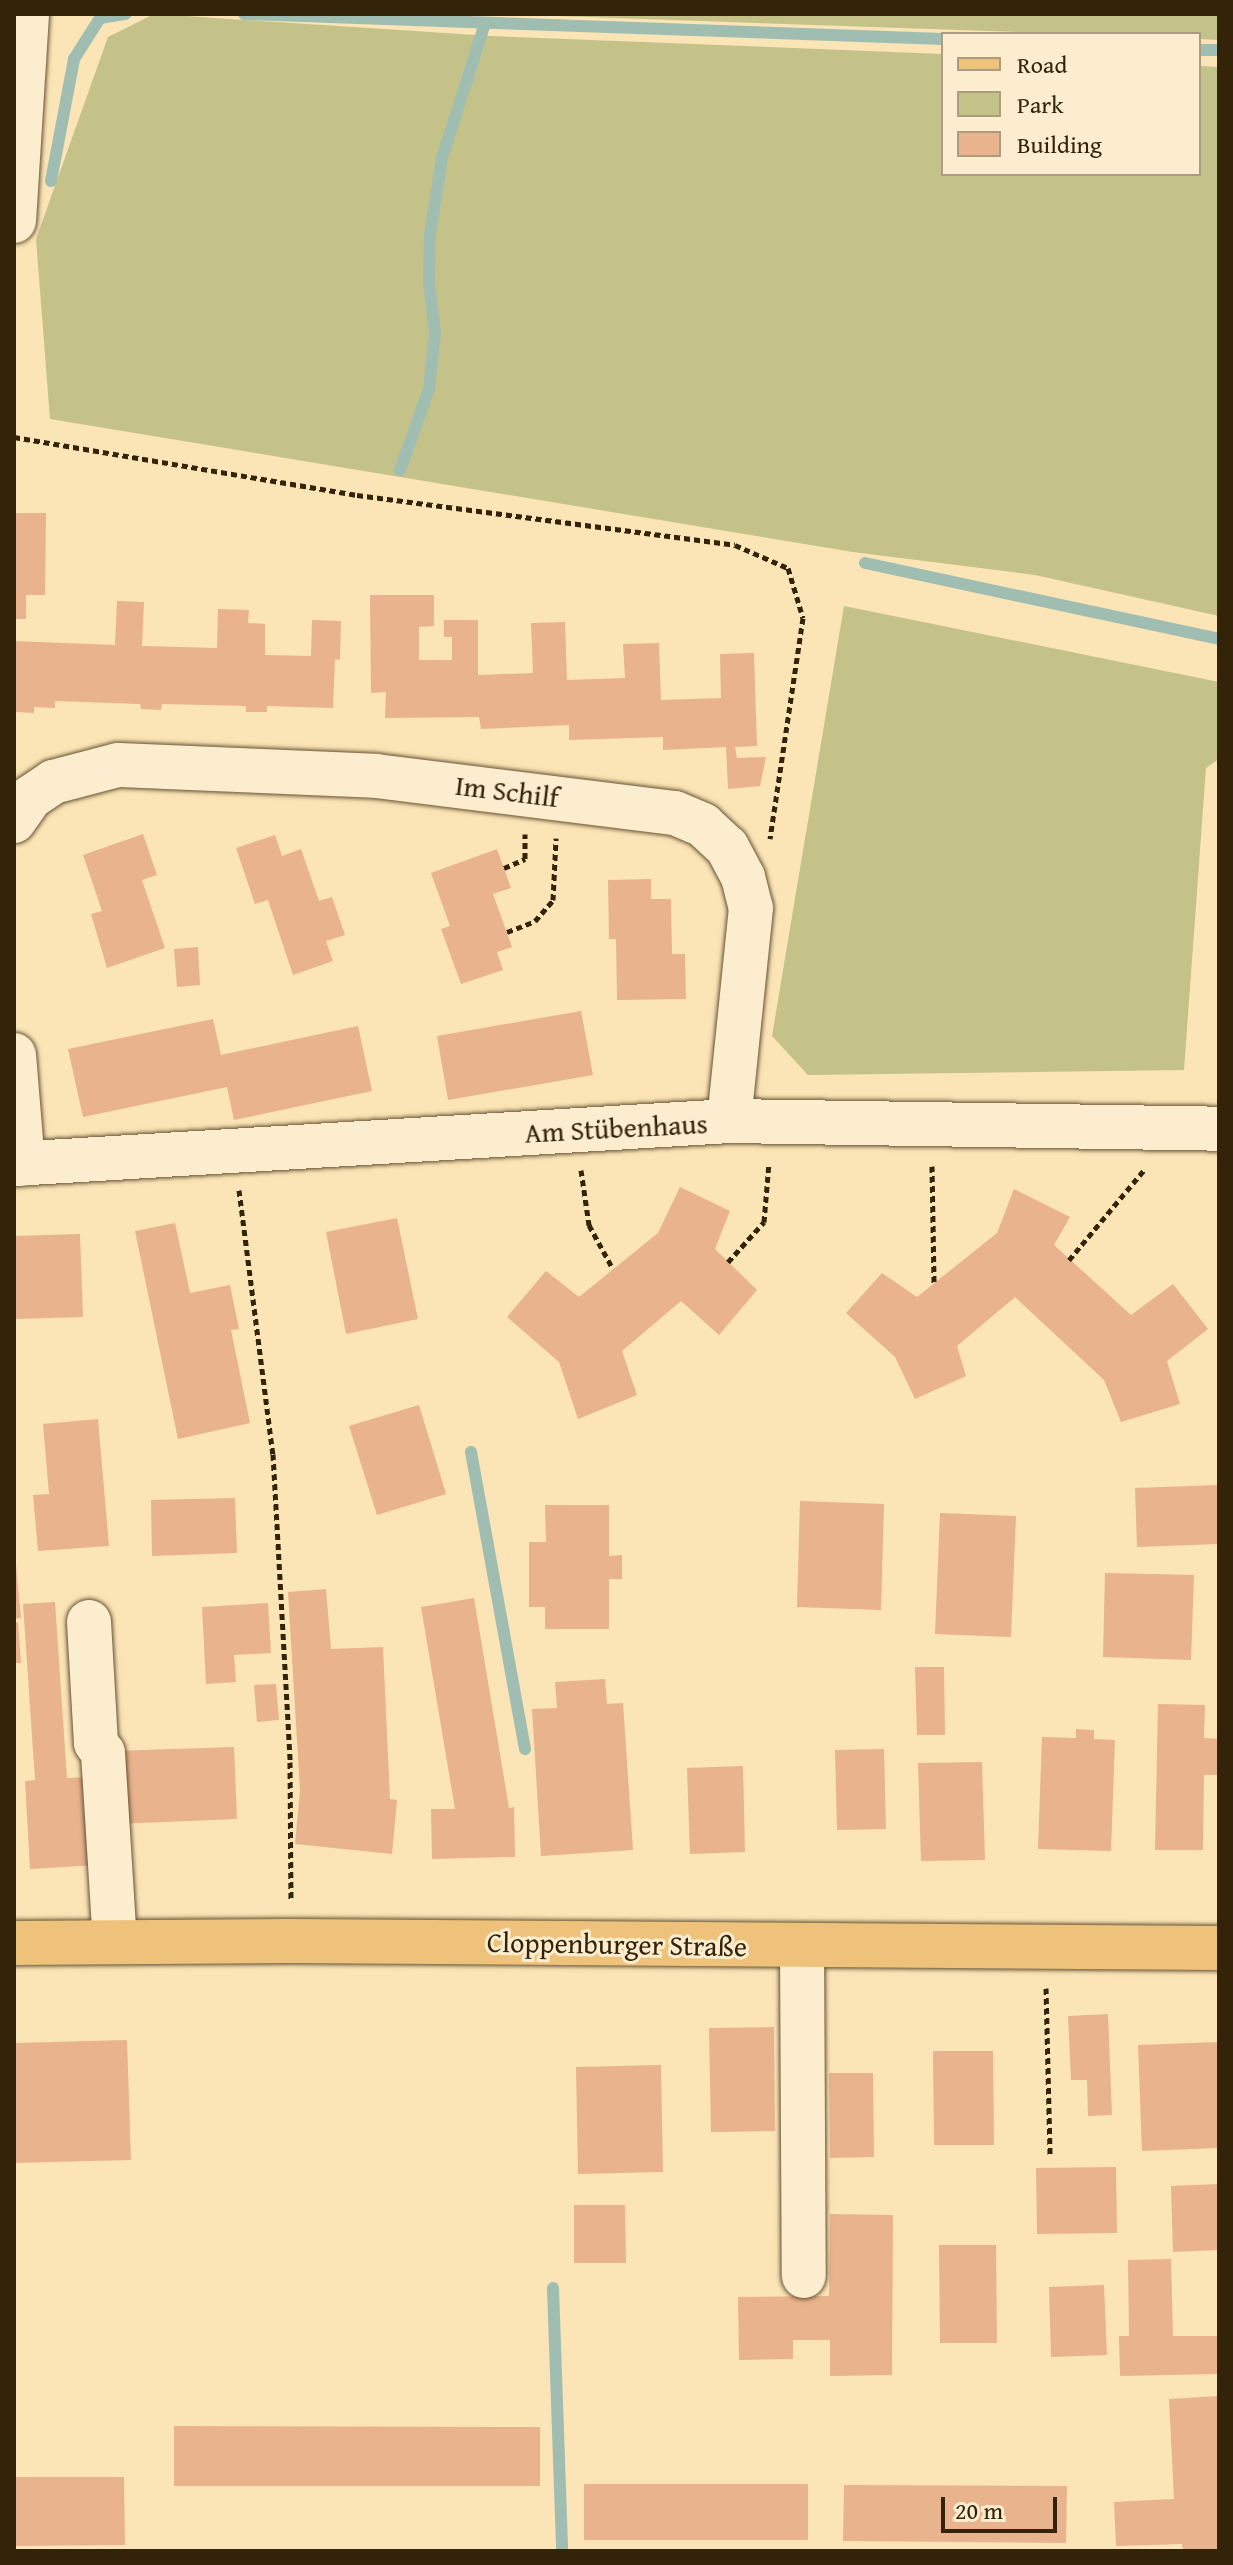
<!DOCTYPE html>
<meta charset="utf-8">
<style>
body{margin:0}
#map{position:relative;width:1233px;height:2565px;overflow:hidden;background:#fbe4b5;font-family:"Gentium Book Plus",serif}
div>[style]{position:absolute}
.green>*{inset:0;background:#c5c289}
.stream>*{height:12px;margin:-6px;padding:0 6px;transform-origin:6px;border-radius:6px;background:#9fbeb1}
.building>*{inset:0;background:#e9b38d}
.path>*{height:5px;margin-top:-2.5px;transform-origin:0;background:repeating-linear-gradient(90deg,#332309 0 6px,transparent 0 10px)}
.roads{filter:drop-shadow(0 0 2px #655334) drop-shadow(0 0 2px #655334)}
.minor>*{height:44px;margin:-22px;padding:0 22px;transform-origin:22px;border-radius:22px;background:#fcedcf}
.major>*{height:44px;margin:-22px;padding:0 22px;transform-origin:22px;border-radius:22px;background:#eec27a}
span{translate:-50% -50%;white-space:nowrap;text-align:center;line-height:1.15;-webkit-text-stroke:6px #fcedcf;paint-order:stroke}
.street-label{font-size:28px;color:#332309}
.frame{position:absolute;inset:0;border:16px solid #332309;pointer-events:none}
.legend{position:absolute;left:941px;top:32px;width:260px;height:144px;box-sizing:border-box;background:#fcedcf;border:2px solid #ac9c80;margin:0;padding:10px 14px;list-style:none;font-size:24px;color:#332309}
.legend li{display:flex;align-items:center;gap:16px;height:40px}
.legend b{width:40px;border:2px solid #ac9c80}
.scale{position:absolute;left:941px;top:2497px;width:116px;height:36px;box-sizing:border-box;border:4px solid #332309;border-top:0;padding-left:10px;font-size:24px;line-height:28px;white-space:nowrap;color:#332309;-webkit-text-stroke:6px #fcedcf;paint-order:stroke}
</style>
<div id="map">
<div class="green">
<div style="clip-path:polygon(154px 14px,491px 36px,943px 54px,943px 174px,1199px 174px,1199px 66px,1219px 67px,1219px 616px,1035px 575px,853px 552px,50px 419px,36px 239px,108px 37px)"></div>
<div style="clip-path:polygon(499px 14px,1219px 14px,1219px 40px,1199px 39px,1199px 34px,1073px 34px)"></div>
<div style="clip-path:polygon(844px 606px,1219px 682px,1219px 759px,1206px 768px,1184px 1070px,808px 1075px,772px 1036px)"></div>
</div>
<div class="stream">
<div style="left:244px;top:14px;width:699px;rotate:2.05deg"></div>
<div style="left:1199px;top:50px;width:20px"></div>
<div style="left:51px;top:181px;width:124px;rotate:-79.3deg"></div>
<div style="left:74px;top:59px;width:49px;rotate:-57.6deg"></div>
<div style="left:100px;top:18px;width:26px;rotate:-9deg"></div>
<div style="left:400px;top:470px;width:86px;rotate:-70.3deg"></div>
<div style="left:429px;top:389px;width:56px;rotate:-83.9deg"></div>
<div style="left:435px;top:333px;width:51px;rotate:-96.7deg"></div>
<div style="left:429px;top:282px;width:48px;rotate:-88.8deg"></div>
<div style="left:430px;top:234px;width:77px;rotate:-81deg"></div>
<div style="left:442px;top:158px;width:142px;rotate:-72.3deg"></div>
<div style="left:865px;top:563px;width:362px;rotate:12.1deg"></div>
<div style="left:471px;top:1452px;width:302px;rotate:79.7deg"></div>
<div style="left:553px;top:2288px;width:263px;rotate:88deg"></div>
</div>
<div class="building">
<div style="clip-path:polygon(14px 513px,46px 513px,45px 595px,26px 595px,26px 619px,14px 619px)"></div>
<div style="clip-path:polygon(370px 595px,434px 595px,434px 626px,419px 627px,419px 660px,452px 660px,452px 637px,444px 637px,444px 620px,478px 620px,478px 675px,533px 673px,531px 623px,565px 622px,567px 680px,625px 678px,623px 644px,659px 643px,661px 700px,721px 698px,720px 654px,754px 653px,757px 746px,735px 747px,737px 758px,766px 757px,760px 786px,728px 789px,726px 747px,663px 750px,663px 737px,569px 740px,569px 725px,481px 729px,479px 717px,385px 718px,386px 692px,371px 693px)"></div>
<div style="clip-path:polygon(117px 601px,144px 602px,142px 646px,217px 648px,218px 609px,249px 610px,248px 623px,265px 624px,265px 655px,311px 656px,312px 620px,341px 621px,340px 660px,335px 659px,333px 708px,267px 706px,267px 712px,246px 712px,246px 706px,162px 704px,161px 710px,141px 709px,140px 704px,55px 701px,55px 708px,34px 707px,34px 713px,15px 712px,14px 641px,115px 645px)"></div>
<div style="clip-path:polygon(143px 834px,157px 875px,142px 880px,165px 948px,107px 968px,91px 914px,102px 911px,83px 855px)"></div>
<div style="clip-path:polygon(275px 835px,282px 856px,301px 849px,319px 901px,332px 897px,345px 935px,326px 941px,333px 961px,293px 975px,268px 900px,255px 904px,236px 848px)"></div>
<div style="clip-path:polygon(497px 849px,511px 888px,493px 894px,512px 947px,497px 952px,503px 970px,461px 984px,441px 929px,450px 926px,431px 873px)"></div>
<div style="clip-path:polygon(651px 879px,651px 899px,671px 899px,672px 954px,685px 954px,686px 999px,617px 1000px,616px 939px,609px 939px,608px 880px)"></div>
<div style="clip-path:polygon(198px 947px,200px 985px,177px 987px,174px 949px)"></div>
<div style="clip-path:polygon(581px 1011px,593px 1075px,448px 1100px,437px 1036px)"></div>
<div style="clip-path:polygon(213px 1019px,221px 1055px,358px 1026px,372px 1091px,234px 1120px,227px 1087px,83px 1117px,68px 1049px)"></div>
<div style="clip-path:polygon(680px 1187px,730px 1211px,715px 1249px,757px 1290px,719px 1335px,681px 1301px,622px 1351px,637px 1395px,578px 1419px,559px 1362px,507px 1317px,546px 1271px,579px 1297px,658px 1233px)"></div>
<div style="clip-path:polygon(1014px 1189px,1070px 1217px,1054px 1245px,1131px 1315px,1173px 1284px,1208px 1329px,1167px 1361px,1180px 1404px,1121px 1422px,1104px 1380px,1015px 1297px,957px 1346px,966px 1376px,915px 1399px,895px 1357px,846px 1313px,882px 1273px,917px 1297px,997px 1233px)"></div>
<div style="clip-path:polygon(397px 1218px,418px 1319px,346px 1334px,326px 1232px)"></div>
<div style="clip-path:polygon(175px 1223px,190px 1293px,230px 1285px,239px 1329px,231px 1330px,250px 1423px,178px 1439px,135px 1231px)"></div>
<div style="clip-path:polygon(80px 1234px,83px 1317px,15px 1319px,14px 1236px)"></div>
<div style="clip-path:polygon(419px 1405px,446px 1494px,377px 1515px,349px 1426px)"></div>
<div style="clip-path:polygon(98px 1419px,109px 1546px,38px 1551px,33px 1495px,49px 1494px,43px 1424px)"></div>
<div style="clip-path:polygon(1219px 1485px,1219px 1544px,1137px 1547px,1135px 1488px)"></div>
<div style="clip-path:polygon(235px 1498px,237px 1553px,152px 1556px,151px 1500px)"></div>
<div style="clip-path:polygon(800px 1501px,884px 1504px,881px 1610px,797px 1607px)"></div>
<div style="clip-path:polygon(545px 1505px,609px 1505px,609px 1556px,622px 1555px,622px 1579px,609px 1579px,609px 1629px,545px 1629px,545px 1607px,529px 1607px,529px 1542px,546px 1542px)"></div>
<div style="clip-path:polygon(940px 1513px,1016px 1516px,1011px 1637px,935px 1634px)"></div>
<div style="clip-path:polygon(14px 1544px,21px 1618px,14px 1619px)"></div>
<div style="clip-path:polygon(1105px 1573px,1194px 1575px,1191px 1660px,1103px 1657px)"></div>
<div style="clip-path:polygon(326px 1589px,331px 1649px,383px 1647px,390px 1799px,397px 1800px,392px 1854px,295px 1844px,300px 1790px,288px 1592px)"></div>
<div style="clip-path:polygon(474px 1598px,509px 1808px,514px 1807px,515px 1857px,432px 1859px,431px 1809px,455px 1809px,421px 1607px)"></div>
<div style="clip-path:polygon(55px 1602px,67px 1778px,93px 1777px,98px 1865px,30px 1869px,25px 1781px,35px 1780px,23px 1604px)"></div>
<div style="clip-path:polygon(268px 1603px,271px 1653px,234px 1655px,236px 1682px,206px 1684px,202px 1607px)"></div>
<div style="clip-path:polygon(18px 1622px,21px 1663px,14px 1663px,14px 1623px)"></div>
<div style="clip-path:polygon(915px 1667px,944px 1667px,945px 1735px,917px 1735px)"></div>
<div style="clip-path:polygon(605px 1679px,607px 1704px,623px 1703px,633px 1850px,541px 1856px,532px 1709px,557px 1708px,555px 1682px)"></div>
<div style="clip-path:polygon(276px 1684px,279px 1720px,257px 1722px,254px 1685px)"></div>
<div style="clip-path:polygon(1158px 1704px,1205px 1705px,1204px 1738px,1219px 1739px,1219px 1775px,1204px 1775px,1203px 1850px,1155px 1850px)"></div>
<div style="clip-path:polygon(1076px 1729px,1094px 1730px,1094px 1739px,1115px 1740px,1111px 1851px,1038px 1849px,1042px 1737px,1076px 1738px)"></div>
<div style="clip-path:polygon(234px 1747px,237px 1819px,116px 1824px,113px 1751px)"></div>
<div style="clip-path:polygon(884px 1749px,886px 1829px,837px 1830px,835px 1750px)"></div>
<div style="clip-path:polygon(982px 1762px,985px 1860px,921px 1861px,918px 1763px)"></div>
<div style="clip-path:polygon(743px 1766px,745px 1852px,690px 1854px,687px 1768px)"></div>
<div style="clip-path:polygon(1108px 2014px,1112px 2115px,1088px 2116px,1087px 2080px,1071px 2080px,1068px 2016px)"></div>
<div style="clip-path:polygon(774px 2027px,775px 2131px,711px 2132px,709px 2028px)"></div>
<div style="clip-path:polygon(127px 2040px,131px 2160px,14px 2163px,14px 2043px)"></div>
<div style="clip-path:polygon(1219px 2042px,1219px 2148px,1142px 2151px,1138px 2045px)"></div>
<div style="clip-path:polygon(933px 2051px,993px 2051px,994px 2145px,934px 2145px)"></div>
<div style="clip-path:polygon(661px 2065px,663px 2172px,578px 2174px,576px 2067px)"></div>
<div style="clip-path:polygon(829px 2073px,873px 2073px,874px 2157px,830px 2158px)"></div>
<div style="clip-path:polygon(1116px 2167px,1117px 2233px,1037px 2234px,1036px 2168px)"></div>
<div style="clip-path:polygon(1219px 2184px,1219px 2250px,1173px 2252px,1171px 2186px)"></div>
<div style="clip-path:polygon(574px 2205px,625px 2205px,626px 2263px,574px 2263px)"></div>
<div style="clip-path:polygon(830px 2214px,893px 2215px,892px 2375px,830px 2376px,830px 2340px,793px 2340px,793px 2359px,739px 2360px,738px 2297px,829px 2296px)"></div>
<div style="clip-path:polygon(939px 2245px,996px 2245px,997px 2343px,940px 2343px)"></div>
<div style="clip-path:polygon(1171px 2259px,1173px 2336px,1218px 2336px,1218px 2374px,1120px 2376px,1119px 2336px,1129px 2336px,1128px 2260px)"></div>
<div style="clip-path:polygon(1104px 2285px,1107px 2355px,1051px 2357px,1049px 2287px)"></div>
<div style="clip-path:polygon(1219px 2396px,1219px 2551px,1183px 2551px,1182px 2544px,1116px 2546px,1114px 2502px,1174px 2499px,1169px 2399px)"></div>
<div style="clip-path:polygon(174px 2426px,540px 2427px,540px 2486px,174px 2486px)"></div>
<div style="clip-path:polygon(14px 2477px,124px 2477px,125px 2545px,14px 2546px)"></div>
<div style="clip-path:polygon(584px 2484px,808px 2484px,808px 2540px,584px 2540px)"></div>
<div style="clip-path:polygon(844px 2485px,1067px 2486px,1066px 2543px,843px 2541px)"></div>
</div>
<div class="path">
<div style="left:14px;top:437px;width:348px;rotate:9.6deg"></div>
<div style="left:357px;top:495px;width:381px;rotate:7.5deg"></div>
<div style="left:735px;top:545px;width:58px;rotate:23.5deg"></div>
<div style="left:788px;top:568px;width:52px;rotate:73.3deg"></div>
<div style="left:803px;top:618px;width:223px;rotate:98.5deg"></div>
<div style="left:504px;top:868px;width:23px;rotate:-23deg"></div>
<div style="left:525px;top:859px;width:25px;rotate:-90deg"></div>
<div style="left:507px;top:932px;width:30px;rotate:-21deg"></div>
<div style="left:535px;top:921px;width:28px;rotate:-49deg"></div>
<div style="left:553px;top:900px;width:62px;rotate:-87.2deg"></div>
<div style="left:932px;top:1166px;width:118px;rotate:89deg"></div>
<div style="left:581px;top:1170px;width:56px;rotate:81.7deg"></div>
<div style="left:589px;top:1225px;width:50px;rotate:61.4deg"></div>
<div style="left:239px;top:1190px;width:266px;rotate:82.7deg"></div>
<div style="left:273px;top:1454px;width:308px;rotate:86.8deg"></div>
<div style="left:290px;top:1762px;width:139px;rotate:89.6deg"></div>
<div style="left:1069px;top:1260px;width:117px;rotate:-50.2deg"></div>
<div style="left:728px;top:1262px;width:54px;rotate:-48deg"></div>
<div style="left:764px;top:1222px;width:59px;rotate:-85.2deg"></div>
<div style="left:1046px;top:1988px;width:167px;rotate:88.6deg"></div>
</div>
<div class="roads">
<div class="minor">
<div style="left:14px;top:221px;width:207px;rotate:-86.4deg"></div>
<div style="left:14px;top:821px;width:29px;rotate:-55deg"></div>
<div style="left:31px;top:797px;width:27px;rotate:-34deg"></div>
<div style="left:53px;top:782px;width:67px;rotate:-14.7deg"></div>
<div style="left:118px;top:765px;width:258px;rotate:2.4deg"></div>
<div style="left:376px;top:776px;width:301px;rotate:7.1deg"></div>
<div style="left:675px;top:813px;width:30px;rotate:23deg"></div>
<div style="left:703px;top:825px;width:33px;rotate:43deg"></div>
<div style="left:727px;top:847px;width:34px;rotate:62deg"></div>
<div style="left:743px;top:877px;width:32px;rotate:76deg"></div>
<div style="left:751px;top:908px;width:214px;rotate:95.9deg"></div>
<div style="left:14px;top:1055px;width:109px;rotate:85.3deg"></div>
<div style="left:14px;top:1164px;width:716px;rotate:-3.44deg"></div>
<div style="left:729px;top:1121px;width:490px;rotate:0.9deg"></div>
<div style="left:89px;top:1622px;width:121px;rotate:86.7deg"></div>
<div style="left:96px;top:1743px;width:12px;rotate:55deg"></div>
<div style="left:103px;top:1753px;width:189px;rotate:86.4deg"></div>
<div style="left:802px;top:1946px;width:330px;rotate:89.7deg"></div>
</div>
<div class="major">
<div style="left:14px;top:1943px;width:277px;rotate:-0.4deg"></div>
<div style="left:291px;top:1941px;width:928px;rotate:0.43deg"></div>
</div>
</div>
<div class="street-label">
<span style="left:507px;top:791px;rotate:7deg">Im Schilf</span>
<span style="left:616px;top:1128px;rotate:-3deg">Am Stübenhaus</span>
<span style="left:617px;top:1944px;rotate:1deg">Cloppenburger Straße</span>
</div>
<div class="frame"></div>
<ul class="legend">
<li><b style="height:10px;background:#eec27a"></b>Road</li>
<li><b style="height:22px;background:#c5c289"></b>Park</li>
<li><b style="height:22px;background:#e9b38d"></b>Building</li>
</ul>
<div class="scale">20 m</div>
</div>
